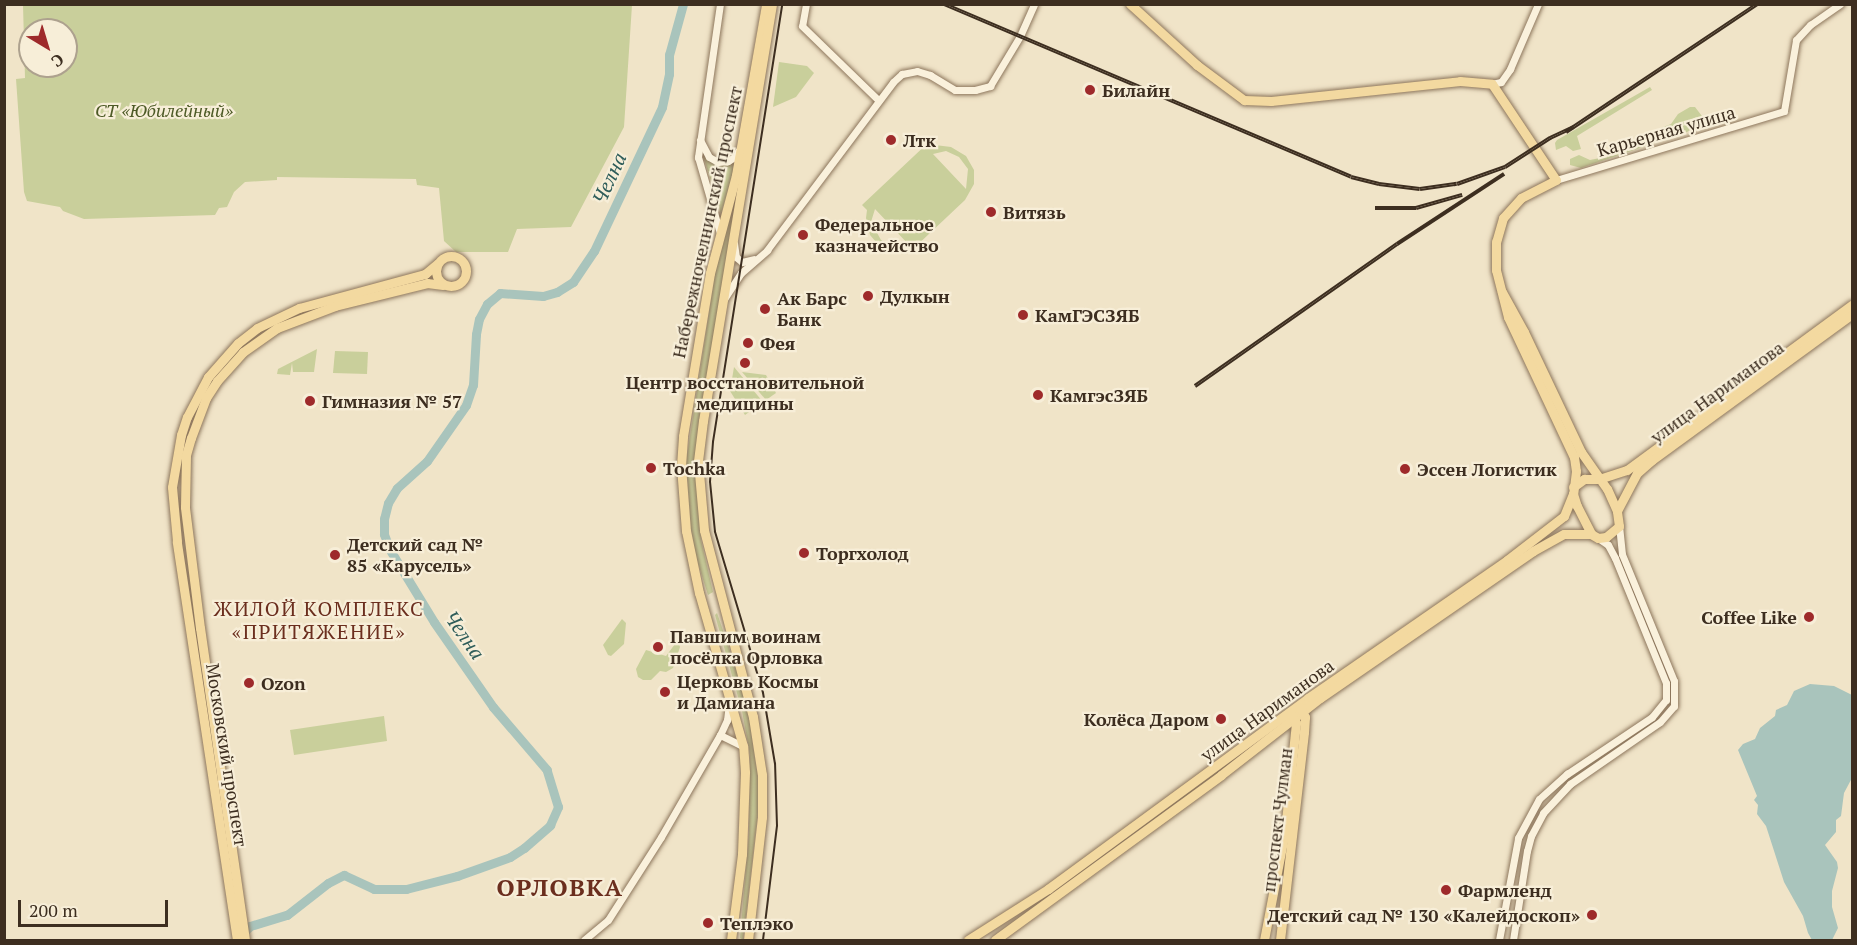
<!DOCTYPE html>
<meta charset="utf-8">
<style>
body{margin:0}
#map{position:relative;width:1857px;height:945px;overflow:hidden;background:#f0e4c8;font-family:"PT Serif",serif}
div>[style]{position:absolute}
.green>*{inset:0;background:#c9cf9b}
.water>*{inset:0;background:#a9c4bc}
.river>*{height:9px;margin:-4.5px;padding:0 4.5px;transform-origin:4.5px;border-radius:4.5px;background:#a9c4bc}
.roads{filter:drop-shadow(0 0 2px #8d765c) drop-shadow(0 0 2px #8d765c)}
.minor>*{height:7px;margin:-3.5px;padding:0 3.5px;transform-origin:3.5px;border-radius:3.5px;background:#faf1dc}
.major>*{height:9px;margin:-4.5px;padding:0 4.5px;transform-origin:4.5px;border-radius:4.5px;background:#f3d9a0}
.major>.ring{margin:-4.5px;padding:0;box-sizing:content-box;background:none;border:9px solid #f3d9a0;border-radius:50%}
.tram>*{height:1.5px;margin:-0.75px;padding:0 0.75px;transform-origin:0.75px;border-radius:0.75px;background:#3d2e20}
.rail>*{height:4px;margin-top:-2px;transform-origin:0;background:repeating-linear-gradient(90deg,#f7eed8 0 4.5px,#3d2e20 0 9px);box-sizing:border-box;border-block:2px solid #3d2e20}
.dots>*{width:16px;height:16px;translate:-50% -50%;box-sizing:border-box;border:3px solid #f7eed8;border-radius:50%}
span{translate:-50% -50%;white-space:nowrap;text-align:center;line-height:1.15;-webkit-text-stroke:4.5px #f7eed8;paint-order:stroke}
.poi-label{font-size:18px;color:#3d2e20;font-weight:700}
.left{translate:0 -50%;text-align:left}
.right{translate:-100% -50%;text-align:right}
.park-label{font-size:18px;color:#4d5a26;font-style:italic}
.street-label{font-size:18px;color:#3d2e20}
.water-label{font-size:20px;color:#2f5d5a;font-style:italic}
.neighbourhood-label{font-size:20px;color:#6b2e1e;letter-spacing:1.5px}
.district-label{font-size:24px;color:#6b2e1e;font-weight:700;letter-spacing:1.5px}
.frame{position:absolute;inset:0;border:6px solid #3d2e20;pointer-events:none}
.north{position:absolute;left:18px;top:18px;width:60px;height:60px;box-sizing:border-box;background:#f7eed8;border:2px solid #ada18e;border-radius:50%;rotate:142deg;font-size:16px;font-weight:700;line-height:24px;text-align:center;color:#3d2e20}
.north::after{content:'';display:block;margin:auto;width:21px;height:27px;background:#9e2a2b;clip-path:polygon(50% 0,100% 100%,50% 72%,0 100%)}
.scale{position:absolute;left:18px;top:900px;width:150px;height:27px;box-sizing:border-box;border:3px solid #3d2e20;border-top:0;padding-left:8px;font-size:18px;line-height:21px;white-space:nowrap;color:#3d2e20;-webkit-text-stroke:4px #f7eed8;paint-order:stroke}
</style>
<div id="map">
<div class="green">
<div style="clip-path:polygon(evenodd,23px 5px,632px 5px,624px 127px,571px 227px,517px 229px,508px 252px,456px 252px,444px 241px,439px 188px,417px 185px,416px 179px,277px 177px,277px 180px,245px 182px,234px 192px,227px 207px,219px 208px,215px 215px,84px 219px,63px 211px,60px 207px,27px 201px,24px 192px,16px 79px,25px 78px,23px 5px,30px 30px,66px 30px,66px 66px,30px 66px,30px 30px)"></div>
<div style="clip-path:polygon(779px 62px,807px 66px,814px 73px,796px 97px,773px 107px)"></div>
<div style="clip-path:polygon(1650px 87px,1652px 90px,1577px 136px,1581px 149px,1573px 151px,1566px 146px,1556px 150px,1555px 143px,1557px 140px)"></div>
<div style="clip-path:polygon(1690px 107px,1695px 107px,1705px 120px,1687px 132px,1581px 168px,1570px 165px,1570px 159px,1579px 155px,1590px 160px,1615px 155px,1639px 143px,1651px 132px,1671px 124px,1678px 114px)"></div>
<div style="clip-path:polygon(evenodd,931px 140px,935px 145px,951px 147px,966px 156px,974px 170px,974px 184px,965px 200px,912px 250px,890px 253px,882px 249px,870px 235px,866px 218px,867px 210px,862px 205px,931px 140px,946px 151px,959px 157px,968px 169px,966px 189px,933px 154px,946px 151px,931px 140px,875px 209px,909px 245px,909px 246px,897px 249px,881px 240px,871px 222px,875px 209px)"></div>
<div style="clip-path:polygon(702px 152px,708px 159px,737px 158px,721px 214px)"></div>
<div style="clip-path:polygon(739px 180px,695px 467px,701px 540px,713px 592px,708px 595px,696px 557px,691px 529px,686px 462px,715px 274px)"></div>
<div style="clip-path:polygon(317px 349px,314px 372px,293px 372px,292px 363px,290px 375px,277px 374px,278px 369px)"></div>
<div style="clip-path:polygon(335px 351px,368px 352px,367px 374px,333px 373px)"></div>
<div style="clip-path:polygon(734px 367px,763px 402px,745px 415px,730px 391px)"></div>
<div style="clip-path:polygon(742px 372px,766px 375px,776px 393px,766px 400px)"></div>
<div style="clip-path:polygon(717px 613px,746px 697px,758px 779px,759px 804px,743px 940px,740px 938px,749px 833px,750px 754px,742px 711px,715px 615px)"></div>
<div style="clip-path:polygon(622px 619px,626px 623px,624px 644px,611px 656px,608px 655px,603px 645px)"></div>
<div style="clip-path:polygon(675px 644px,679px 644px,680px 647px,673px 668px,666px 672px,660px 671px,651px 680px,643px 680px,638px 677px,636px 669px,646px 650px,666px 656px)"></div>
<div style="clip-path:polygon(384px 716px,387px 741px,294px 755px,290px 730px)"></div>
</div>
<div class="water">
<div style="clip-path:polygon(1810px 684px,1834px 686px,1852px 695px,1852px 778px,1844px 793px,1841px 816px,1836px 820px,1836px 832px,1825px 845px,1837px 862px,1838px 868px,1832px 891px,1832px 907px,1838px 928px,1832px 940px,1812px 940px,1808px 933px,1803px 916px,1784px 882px,1766px 826px,1757px 814px,1758px 805px,1754px 800px,1757px 796px,1738px 750px,1743px 744px,1755px 739px,1760px 728px,1775px 716px,1776px 710px,1787px 705px,1794px 691px)"></div>
</div>
<div class="river">
<div style="left:240px;top:936px;width:14px;rotate:-45deg"></div>
<div style="left:250px;top:926px;width:39px;rotate:-17deg"></div>
<div style="left:287px;top:915px;width:52px;rotate:-38deg"></div>
<div style="left:328px;top:883px;width:18px;rotate:-27deg"></div>
<div style="left:344px;top:875px;width:33px;rotate:25deg"></div>
<div style="left:374px;top:889px;width:32px"></div>
<div style="left:406px;top:889px;width:53px;rotate:-14.3deg"></div>
<div style="left:457px;top:876px;width:56px;rotate:-19.7deg"></div>
<div style="left:510px;top:857px;width:17px;rotate:-33deg"></div>
<div style="left:524px;top:848px;width:35px;rotate:-41deg"></div>
<div style="left:550px;top:825px;width:20px;rotate:-66deg"></div>
<div style="left:558px;top:807px;width:39px;rotate:-107deg"></div>
<div style="left:547px;top:770px;width:83px;rotate:-130.6deg"></div>
<div style="left:493px;top:707px;width:103px;rotate:-124.8deg"></div>
<div style="left:434px;top:622px;width:84px;rotate:-121.4deg"></div>
<div style="left:390px;top:550px;width:17px;rotate:-111deg"></div>
<div style="left:384px;top:534px;width:15px;rotate:-90deg"></div>
<div style="left:384px;top:519px;width:16px;rotate:-76deg"></div>
<div style="left:388px;top:503px;width:17px;rotate:-59deg"></div>
<div style="left:397px;top:488px;width:40px;rotate:-42deg"></div>
<div style="left:427px;top:461px;width:68px;rotate:-55.1deg"></div>
<div style="left:466px;top:405px;width:21px;rotate:-71deg"></div>
<div style="left:473px;top:385px;width:51px;rotate:-86.6deg"></div>
<div style="left:476px;top:334px;width:15px;rotate:-79deg"></div>
<div style="left:479px;top:319px;width:17px;rotate:-62deg"></div>
<div style="left:487px;top:304px;width:17px;rotate:-40deg"></div>
<div style="left:500px;top:293px;width:43px;rotate:4deg"></div>
<div style="left:543px;top:296px;width:15px;rotate:-16deg"></div>
<div style="left:557px;top:292px;width:19px;rotate:-32deg"></div>
<div style="left:573px;top:282px;width:37px;rotate:-56deg"></div>
<div style="left:594px;top:251px;width:159px;rotate:-64.7deg"></div>
<div style="left:662px;top:107px;width:34px;rotate:-78deg"></div>
<div style="left:669px;top:74px;width:19px;rotate:-90deg"></div>
<div style="left:669px;top:55px;width:53px;rotate:-74.6deg"></div>
</div>
<div class="roads">
<div class="minor">
<div style="left:720px;top:4px;width:155px;rotate:98.2deg"></div>
<div style="left:698px;top:157px;width:79px;rotate:73.9deg"></div>
<div style="left:806px;top:4px;width:22px;rotate:100deg"></div>
<div style="left:802px;top:26px;width:107px;rotate:44.2deg"></div>
<div style="left:1492px;top:84px;width:9px;rotate:-13deg"></div>
<div style="left:1501px;top:82px;width:16px;rotate:-55deg"></div>
<div style="left:1510px;top:69px;width:71px;rotate:-66.7deg"></div>
<div style="left:700px;top:140px;width:19px;rotate:62deg"></div>
<div style="left:709px;top:157px;width:10px;rotate:29deg"></div>
<div style="left:718px;top:162px;width:10px;rotate:-6deg"></div>
<div style="left:728px;top:161px;width:9px;rotate:-32deg"></div>
<div style="left:736px;top:156px;width:5px;rotate:-68deg"></div>
<div style="left:1556px;top:180px;width:238px;rotate:-16.8deg"></div>
<div style="left:1784px;top:111px;width:72px;rotate:-80.4deg"></div>
<div style="left:1796px;top:40px;width:21px;rotate:-47deg"></div>
<div style="left:1810px;top:25px;width:37px;rotate:-35deg"></div>
<div style="left:734px;top:243px;width:14px;rotate:82deg"></div>
<div style="left:736px;top:257px;width:8px;rotate:40deg"></div>
<div style="left:742px;top:262px;width:12px;rotate:-14deg"></div>
<div style="left:724px;top:299px;width:31px;rotate:-57deg"></div>
<div style="left:741px;top:273px;width:35px;rotate:-41deg"></div>
<div style="left:767px;top:250px;width:210px;rotate:-53.1deg"></div>
<div style="left:893px;top:82px;width:12px;rotate:-42deg"></div>
<div style="left:902px;top:74px;width:15px;rotate:-11deg"></div>
<div style="left:917px;top:71px;width:14px;rotate:17deg"></div>
<div style="left:930px;top:75px;width:29px;rotate:31deg"></div>
<div style="left:955px;top:90px;width:20px"></div>
<div style="left:975px;top:90px;width:16px;rotate:-15deg"></div>
<div style="left:990px;top:86px;width:58px;rotate:-59deg"></div>
<div style="left:1020px;top:36px;width:35px;rotate:-66deg"></div>
<div style="left:720px;top:735px;width:25px;rotate:26deg"></div>
<div style="left:584px;top:940px;width:31px;rotate:-40deg"></div>
<div style="left:608px;top:920px;width:98px;rotate:-57.4deg"></div>
<div style="left:661px;top:837px;width:118px;rotate:-60deg"></div>
<div style="left:720px;top:735px;width:17px;rotate:-65deg"></div>
<div style="left:727px;top:720px;width:16px;rotate:-83deg"></div>
<div style="left:1499px;top:940px;width:104px;rotate:-79.4deg"></div>
<div style="left:1518px;top:838px;width:44px;rotate:-61.7deg"></div>
<div style="left:1539px;top:799px;width:38px;rotate:-42deg"></div>
<div style="left:1567px;top:774px;width:102px;rotate:-33.8deg"></div>
<div style="left:1652px;top:717px;width:22px;rotate:-51deg"></div>
<div style="left:1666px;top:700px;width:17px;rotate:-90deg"></div>
<div style="left:1666px;top:683px;width:135px;rotate:-112.2deg"></div>
<div style="left:1615px;top:558px;width:15px;rotate:-118deg"></div>
<div style="left:1608px;top:545px;width:12px;rotate:-145deg"></div>
<div style="left:1513px;top:940px;width:90px;rotate:-81.1deg"></div>
<div style="left:1527px;top:851px;width:16px;rotate:-75deg"></div>
<div style="left:1531px;top:836px;width:26px;rotate:-62deg"></div>
<div style="left:1543px;top:813px;width:40px;rotate:-47deg"></div>
<div style="left:1570px;top:784px;width:109px;rotate:-34.6deg"></div>
<div style="left:1660px;top:722px;width:21px;rotate:-49deg"></div>
<div style="left:1674px;top:706px;width:25px;rotate:-90deg"></div>
<div style="left:1674px;top:681px;width:137px;rotate:-112.3deg"></div>
<div style="left:1622px;top:554px;width:28px;rotate:-96deg"></div>
</div>
<div class="major">
<div style="left:1130px;top:4px;width:91px;rotate:42.3deg"></div>
<div style="left:1197px;top:65px;width:59px;rotate:36.7deg"></div>
<div style="left:1244px;top:100px;width:27px;rotate:2deg"></div>
<div style="left:1271px;top:101px;width:190px;rotate:-6deg"></div>
<div style="left:1460px;top:81px;width:32px;rotate:5deg"></div>
<div style="left:1492px;top:84px;width:115px;rotate:56.3deg"></div>
<div style="left:1556px;top:180px;width:39px;rotate:153deg"></div>
<div style="left:1521px;top:198px;width:27px;rotate:132deg"></div>
<div style="left:1503px;top:218px;width:25px;rotate:106deg"></div>
<div style="left:1496px;top:242px;width:28px;rotate:90deg"></div>
<div style="left:1496px;top:270px;width:49px;rotate:75.7deg"></div>
<div style="left:1508px;top:317px;width:155px;rotate:64.8deg"></div>
<div style="left:1574px;top:457px;width:14px;rotate:82deg"></div>
<div style="left:1576px;top:471px;width:23px;rotate:97deg"></div>
<div style="left:1573px;top:494px;width:13px;rotate:72deg"></div>
<div style="left:1577px;top:506px;width:31px;rotate:63deg"></div>
<div style="left:1591px;top:534px;width:8px;rotate:30deg"></div>
<div style="left:1598px;top:538px;width:8px;rotate:-7deg"></div>
<div style="left:1606px;top:537px;width:17px;rotate:-40deg"></div>
<div style="left:1619px;top:526px;width:15px;rotate:-98deg"></div>
<div style="left:1617px;top:511px;width:24px;rotate:-114deg"></div>
<div style="left:1607px;top:489px;width:45px;rotate:-125.1deg"></div>
<div style="left:1581px;top:452px;width:133px;rotate:-115.4deg"></div>
<div style="left:1524px;top:332px;width:46px;rotate:-118.8deg"></div>
<div class="ring" style="left:436px;top:256px;width:21px;height:21px"></div>
<div style="left:1573px;top:487px;width:14px;rotate:-36deg"></div>
<div style="left:1584px;top:479px;width:15px"></div>
<div style="left:1599px;top:479px;width:29px;rotate:-18deg"></div>
<div style="left:1627px;top:470px;width:279px;rotate:-36.3deg"></div>
<div style="left:1617px;top:511px;width:43px;rotate:-62.2deg"></div>
<div style="left:1637px;top:473px;width:20px;rotate:-41deg"></div>
<div style="left:1652px;top:460px;width:248px;rotate:-36.1deg"></div>
<div style="left:237px;top:940px;width:403px;rotate:-98.6deg"></div>
<div style="left:177px;top:541px;width:54px;rotate:-95.3deg"></div>
<div style="left:172px;top:487px;width:53px;rotate:-80.2deg"></div>
<div style="left:181px;top:435px;width:19px;rotate:-72deg"></div>
<div style="left:187px;top:417px;width:45px;rotate:-62.3deg"></div>
<div style="left:208px;top:377px;width:45px;rotate:-48.6deg"></div>
<div style="left:238px;top:343px;width:24px;rotate:-38deg"></div>
<div style="left:257px;top:328px;width:47px;rotate:-25.5deg"></div>
<div style="left:299px;top:308px;width:131px;rotate:-15.1deg"></div>
<div style="left:425px;top:274px;width:16px;rotate:-40deg"></div>
<div style="left:245px;top:940px;width:315px;rotate:-98.2deg"></div>
<div style="left:200px;top:628px;width:122px;rotate:-97.1deg"></div>
<div style="left:185px;top:507px;width:52px;rotate:-88.9deg"></div>
<div style="left:186px;top:455px;width:18px;rotate:-74deg"></div>
<div style="left:191px;top:438px;width:43px;rotate:-69.4deg"></div>
<div style="left:206px;top:398px;width:20px;rotate:-57deg"></div>
<div style="left:217px;top:381px;width:39px;rotate:-48deg"></div>
<div style="left:243px;top:352px;width:42px;rotate:-35.2deg"></div>
<div style="left:277px;top:328px;width:62px;rotate:-20.8deg"></div>
<div style="left:335px;top:306px;width:95px;rotate:-14deg"></div>
<div style="left:427px;top:283px;width:16px;rotate:7deg"></div>
<div style="left:731px;top:940px;width:87px;rotate:-82.7deg"></div>
<div style="left:742px;top:854px;width:82px;rotate:-87.9deg"></div>
<div style="left:745px;top:772px;width:26px;rotate:-94deg"></div>
<div style="left:743px;top:746px;width:159px;rotate:-106deg"></div>
<div style="left:699px;top:593px;width:63px;rotate:-101.8deg"></div>
<div style="left:686px;top:531px;width:65px;rotate:-94.4deg"></div>
<div style="left:681px;top:466px;width:30px;rotate:-86deg"></div>
<div style="left:683px;top:436px;width:165px;rotate:-80.6deg"></div>
<div style="left:710px;top:273px;width:101px;rotate:-75.1deg"></div>
<div style="left:736px;top:175px;width:174px;rotate:-80deg"></div>
<div style="left:748px;top:940px;width:124px;rotate:-83.5deg"></div>
<div style="left:762px;top:817px;width:42px;rotate:-90deg"></div>
<div style="left:762px;top:775px;width:59px;rotate:-98.8deg"></div>
<div style="left:753px;top:717px;width:193px;rotate:-104.7deg"></div>
<div style="left:704px;top:530px;width:69px;rotate:-95deg"></div>
<div style="left:698px;top:461px;width:40px;rotate:-82.9deg"></div>
<div style="left:703px;top:421px;width:423px;rotate:-80.6deg"></div>
<div style="left:968px;top:940px;width:95px;rotate:-32.5deg"></div>
<div style="left:1048px;top:889px;width:323px;rotate:-36.3deg"></div>
<div style="left:1308px;top:698px;width:242px;rotate:-34.7deg"></div>
<div style="left:1507px;top:560px;width:72px;rotate:-37.7deg"></div>
<div style="left:1564px;top:516px;width:24px;rotate:-68deg"></div>
<div style="left:995px;top:940px;width:280px;rotate:-36.1deg"></div>
<div style="left:1221px;top:775px;width:125px;rotate:-37.9deg"></div>
<div style="left:1320px;top:698px;width:259px;rotate:-34.6deg"></div>
<div style="left:1533px;top:551px;width:35px;rotate:-29deg"></div>
<div style="left:1564px;top:534px;width:27px"></div>
<div style="left:1264px;top:940px;width:111px;rotate:-79.1deg"></div>
<div style="left:1285px;top:831px;width:109px;rotate:-84.2deg"></div>
<div style="left:1296px;top:723px;width:11px;rotate:-117deg"></div>
<div style="left:1280px;top:940px;width:209px;rotate:-83.4deg"></div>
<div style="left:1304px;top:732px;width:15px;rotate:-86deg"></div>
<div style="left:1305px;top:717px;width:11px;rotate:-117deg"></div>
</div>
</div>
<div class="tram">
<div style="left:763px;top:940px;width:115px;rotate:-83deg"></div>
<div style="left:777px;top:826px;width:62px;rotate:-91.8deg"></div>
<div style="left:775px;top:764px;width:72px;rotate:-99.6deg"></div>
<div style="left:763px;top:693px;width:168px;rotate:-106.6deg"></div>
<div style="left:715px;top:532px;width:50px;rotate:-95.7deg"></div>
<div style="left:710px;top:482px;width:40px;rotate:-85.7deg"></div>
<div style="left:713px;top:442px;width:443px;rotate:-81deg"></div>
</div>
<div class="rail">
<div style="left:944px;top:4px;width:442px;rotate:23deg"></div>
<div style="left:1351px;top:177px;width:29px;rotate:14deg"></div>
<div style="left:1379px;top:184px;width:41px;rotate:7deg"></div>
<div style="left:1420px;top:189px;width:37px;rotate:-8deg"></div>
<div style="left:1457px;top:184px;width:51px;rotate:-19.5deg"></div>
<div style="left:1505px;top:167px;width:54px;rotate:-32.8deg"></div>
<div style="left:1550px;top:138px;width:26px;rotate:-25deg"></div>
<div style="left:1566px;top:132px;width:230px;rotate:-33.8deg"></div>
<div style="left:1375px;top:208px;width:41px"></div>
<div style="left:1416px;top:208px;width:48px;rotate:-15.8deg"></div>
<div style="left:1195px;top:386px;width:247px;rotate:-35.1deg"></div>
<div style="left:1397px;top:244px;width:128px;rotate:-33.2deg"></div>
</div>
<div class="dots">
<div style="left:1090px;top:90px;background:#9e2a2b"></div>
<div style="left:891px;top:140px;background:#9e2a2b"></div>
<div style="left:991px;top:212px;background:#9e2a2b"></div>
<div style="left:803px;top:235px;background:#9e2a2b"></div>
<div style="left:868px;top:296px;background:#9e2a2b"></div>
<div style="left:765px;top:309px;background:#9e2a2b"></div>
<div style="left:1023px;top:315px;background:#9e2a2b"></div>
<div style="left:748px;top:343px;background:#9e2a2b"></div>
<div style="left:745px;top:363px;background:#9e2a2b"></div>
<div style="left:1038px;top:395px;background:#9e2a2b"></div>
<div style="left:310px;top:401px;background:#9e2a2b"></div>
<div style="left:651px;top:468px;background:#9e2a2b"></div>
<div style="left:1405px;top:469px;background:#9e2a2b"></div>
<div style="left:804px;top:553px;background:#9e2a2b"></div>
<div style="left:335px;top:555px;background:#9e2a2b"></div>
<div style="left:1809px;top:617px;background:#9e2a2b"></div>
<div style="left:658px;top:647px;background:#9e2a2b"></div>
<div style="left:249px;top:683px;background:#9e2a2b"></div>
<div style="left:665px;top:692px;background:#9e2a2b"></div>
<div style="left:1221px;top:719px;background:#9e2a2b"></div>
<div style="left:1446px;top:890px;background:#9e2a2b"></div>
<div style="left:1592px;top:915px;background:#9e2a2b"></div>
<div style="left:708px;top:923px;background:#9e2a2b"></div>
</div>
<div class="poi-label">
<span class="left" style="left:1102px;top:90px">Билайн</span>
<span class="left" style="left:903px;top:140px">Лтк</span>
<span class="left" style="left:1003px;top:212px">Витязь</span>
<span class="left" style="left:815px;top:235px">Федеральное<br>казначейство</span>
<span class="left" style="left:880px;top:296px">Дулкын</span>
<span class="left" style="left:777px;top:309px">Ак Барс<br>Банк</span>
<span class="left" style="left:1035px;top:315px">КамГЭСЗЯБ</span>
<span class="left" style="left:760px;top:343px">Фея</span>
<span style="left:745px;top:393px">Центр восстановительной<br>медицины</span>
<span class="left" style="left:1050px;top:395px">КамгэсЗЯБ</span>
<span class="left" style="left:322px;top:401px">Гимназия № 57</span>
<span class="left" style="left:663px;top:468px">Tochka</span>
<span class="left" style="left:1417px;top:469px">Эссен Логистик</span>
<span class="left" style="left:347px;top:555px">Детский сад №<br>85 «Карусель»</span>
<span class="left" style="left:816px;top:553px">Торгхолод</span>
<span class="right" style="left:1797px;top:617px">Coffee Like</span>
<span class="left" style="left:670px;top:647px">Павшим воинам<br>посёлка Орловка</span>
<span class="left" style="left:677px;top:692px">Церковь Космы<br>и Дамиана</span>
<span class="left" style="left:261px;top:683px">Ozon</span>
<span class="right" style="left:1209px;top:719px">Колёса Даром</span>
<span class="left" style="left:1458px;top:890px">Фармленд</span>
<span class="right" style="left:1580px;top:915px">Детский сад № 130 «Калейдоскоп»</span>
<span class="left" style="left:720px;top:923px">Теплэко</span>
</div>
<div class="park-label">
<span style="left:164px;top:110px">СТ «Юбилейный»</span>
</div>
<div class="street-label">
<span style="left:1666px;top:131px;rotate:-16deg">Карьерная улица</span>
<span style="left:707px;top:222px;rotate:-78deg">Набережночелнинский проспект</span>
<span style="left:1717px;top:392px;rotate:-36deg">улица Нариманова</span>
<span style="left:1267px;top:710px;rotate:-36deg">улица Нариманова</span>
<span style="left:227px;top:755px;rotate:81deg">Московский проспект</span>
<span style="left:1277px;top:820px;rotate:-83deg">проспект Чулман</span>
</div>
<div class="water-label">
<span style="left:609px;top:178px;rotate:-65deg">Челна</span>
<span style="left:465px;top:635px;rotate:55deg">Челна</span>
</div>
<div class="neighbourhood-label">
<span style="left:319px;top:620px">ЖИЛОЙ КОМПЛЕКС<br>«ПРИТЯЖЕНИЕ»</span>
</div>
<div class="district-label">
<span style="left:560px;top:888px">ОРЛОВКА</span>
</div>
<div class="frame"></div>
<div class="north">С</div>
<div class="scale">200 m</div>
</div>
